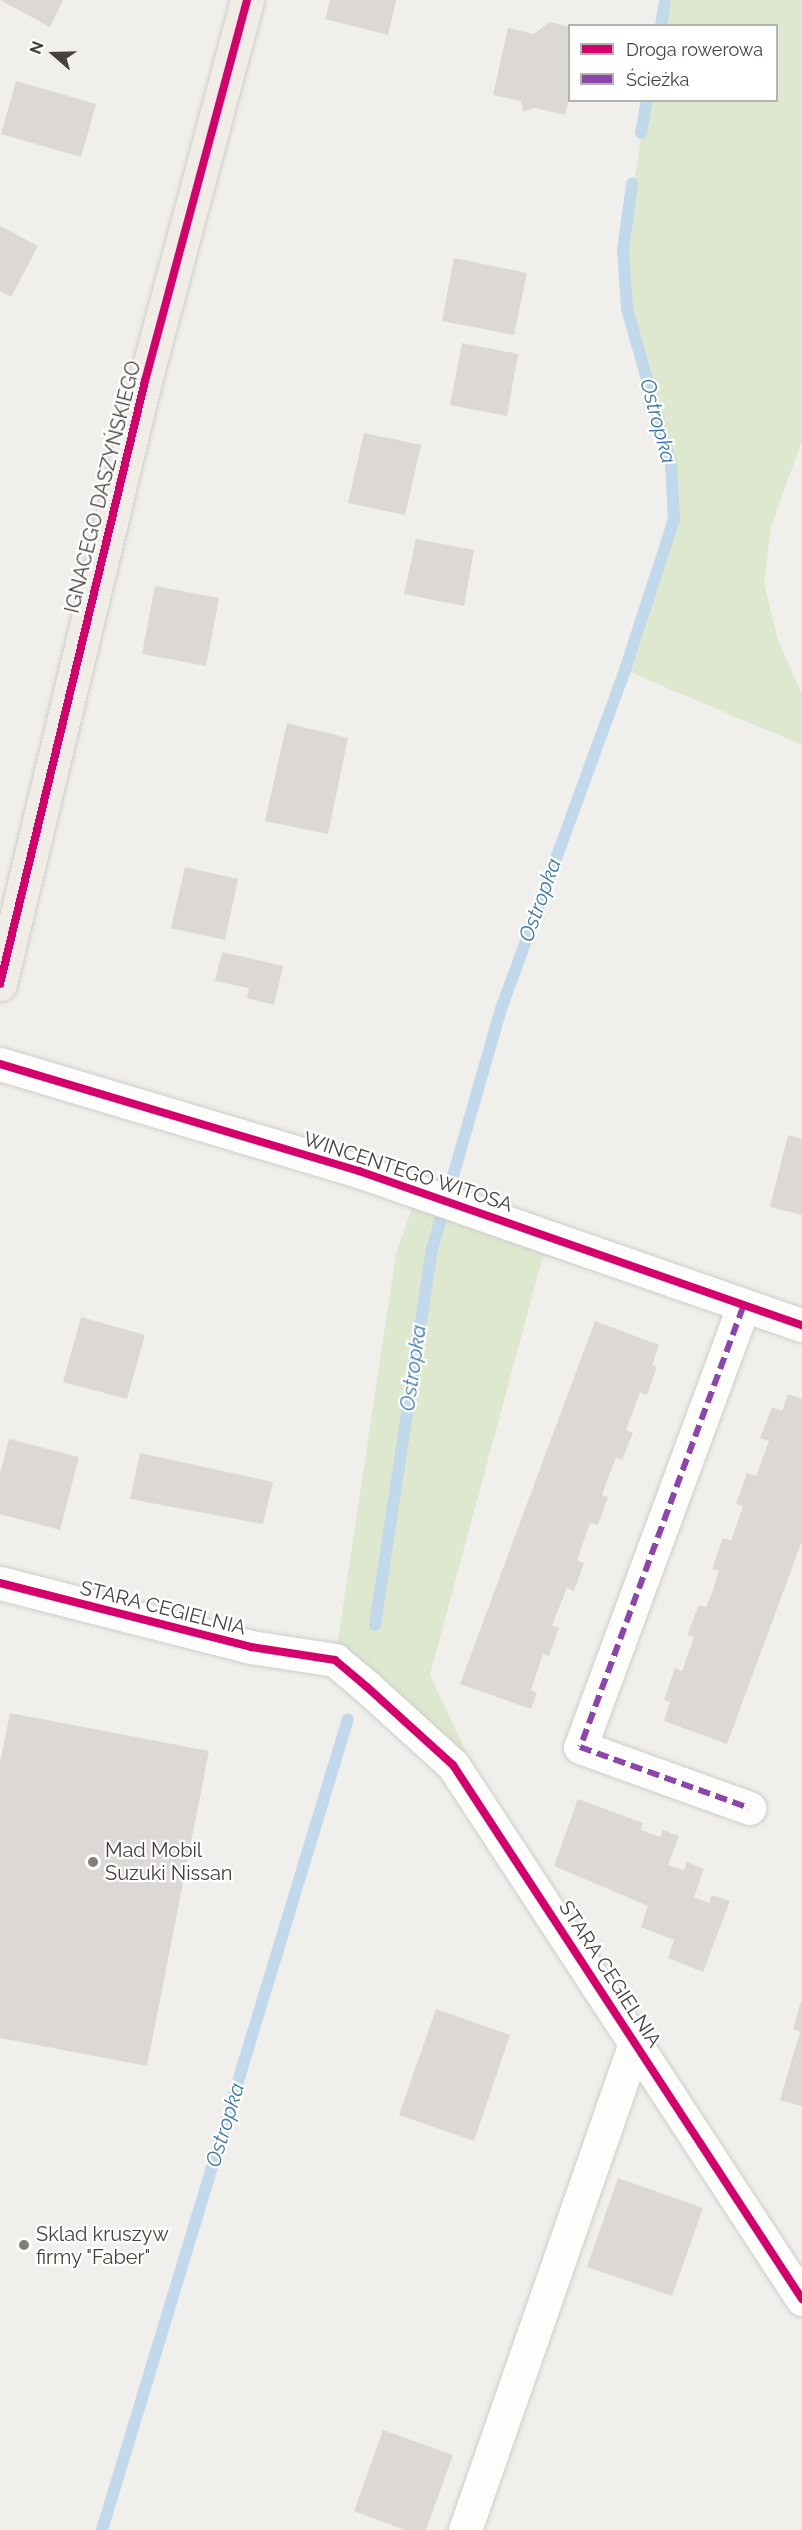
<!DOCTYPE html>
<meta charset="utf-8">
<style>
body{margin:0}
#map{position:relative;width:802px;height:2530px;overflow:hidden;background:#f1efec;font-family:Raleway,sans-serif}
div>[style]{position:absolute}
.green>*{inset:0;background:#dee8cf}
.stream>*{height:12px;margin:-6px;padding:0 6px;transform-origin:6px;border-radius:6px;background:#c1d9ea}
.building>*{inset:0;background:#dbd8d5}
.roads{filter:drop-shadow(0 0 2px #cfcdca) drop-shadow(0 0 2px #cfcdca)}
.minor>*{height:33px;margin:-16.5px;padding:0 16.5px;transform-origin:16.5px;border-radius:16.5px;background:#fdfdfc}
.major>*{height:33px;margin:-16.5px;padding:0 16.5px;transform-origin:16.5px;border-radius:16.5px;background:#f0ede6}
.quiet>*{height:6px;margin-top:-3px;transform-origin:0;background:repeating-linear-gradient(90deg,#8e44ad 0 12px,transparent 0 18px)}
.cycleway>*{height:8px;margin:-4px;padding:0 4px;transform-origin:4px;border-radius:4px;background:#d6006c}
.dots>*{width:16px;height:16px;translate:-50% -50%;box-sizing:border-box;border:3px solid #fff;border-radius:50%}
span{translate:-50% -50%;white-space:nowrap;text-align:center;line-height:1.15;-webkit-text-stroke:4.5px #fff;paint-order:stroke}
.street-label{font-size:20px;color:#464139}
.poi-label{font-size:20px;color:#464139}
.left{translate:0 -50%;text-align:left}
.water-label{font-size:21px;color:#3d79a7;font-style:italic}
.legend{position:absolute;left:568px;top:24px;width:210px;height:78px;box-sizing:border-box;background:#fff;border:2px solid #b5b3b0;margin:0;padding:8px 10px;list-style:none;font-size:18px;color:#464139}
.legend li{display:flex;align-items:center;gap:12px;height:30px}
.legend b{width:30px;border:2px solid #b5b3b0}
.north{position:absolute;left:24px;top:24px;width:60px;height:60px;-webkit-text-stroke:4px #fff;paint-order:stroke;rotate:290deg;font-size:16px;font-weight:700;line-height:24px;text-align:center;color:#464139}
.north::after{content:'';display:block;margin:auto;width:21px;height:27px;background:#464139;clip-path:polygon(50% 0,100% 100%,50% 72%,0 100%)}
</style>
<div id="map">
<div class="green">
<div style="clip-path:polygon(665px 0,802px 0,802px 441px,771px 527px,764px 583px,778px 640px,802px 694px,802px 745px,625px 670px,674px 518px,671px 464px,627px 308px,623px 250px,647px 101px,776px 100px,776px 26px,661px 25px)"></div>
<div style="clip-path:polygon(419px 1188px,688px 1283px,543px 1256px,430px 1675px,521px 1868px,453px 1764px,335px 1660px,396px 1253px)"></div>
</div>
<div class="stream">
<div style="left:661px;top:26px;width:26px;rotate:-81deg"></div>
<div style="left:641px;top:133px;width:34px;rotate:-80deg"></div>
<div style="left:375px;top:1625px;width:376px;rotate:-81.4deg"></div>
<div style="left:431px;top:1253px;width:254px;rotate:-74deg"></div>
<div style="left:501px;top:1009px;width:361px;rotate:-69.9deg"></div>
<div style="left:625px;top:670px;width:159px;rotate:-72deg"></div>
<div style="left:674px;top:519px;width:55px;rotate:-93.1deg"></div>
<div style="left:671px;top:464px;width:162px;rotate:-105.8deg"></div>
<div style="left:627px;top:308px;width:58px;rotate:-93.9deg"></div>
<div style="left:623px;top:250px;width:67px;rotate:-82.2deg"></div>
<div style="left:102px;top:2530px;width:847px;rotate:-73.13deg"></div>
</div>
<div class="building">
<div style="clip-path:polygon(0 0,63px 0,50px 27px)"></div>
<div style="clip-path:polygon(330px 0,396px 0,388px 35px,325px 19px)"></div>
<div style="clip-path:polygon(549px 22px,570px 27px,570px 95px,565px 115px,535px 108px,523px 112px,521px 101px,493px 95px,508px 28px,534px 34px)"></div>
<div style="clip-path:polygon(16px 81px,96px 104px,81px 157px,1px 134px)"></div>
<div style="clip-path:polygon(0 226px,38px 246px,11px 297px,0 291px)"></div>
<div style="clip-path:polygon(454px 258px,527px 273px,514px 335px,442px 321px)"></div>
<div style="clip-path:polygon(462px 343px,518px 354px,507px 416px,450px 405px)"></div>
<div style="clip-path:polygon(364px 433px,421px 445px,405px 515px,348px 503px)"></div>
<div style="clip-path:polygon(416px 539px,474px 550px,464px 606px,404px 594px)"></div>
<div style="clip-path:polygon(155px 586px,219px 598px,206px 666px,142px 654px)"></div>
<div style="clip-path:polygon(287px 723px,348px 738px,328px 834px,265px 821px)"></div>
<div style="clip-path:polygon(185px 867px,238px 879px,225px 940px,171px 928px)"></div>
<div style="clip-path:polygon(222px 952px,283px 966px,274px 1005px,247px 998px,249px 988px,215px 981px)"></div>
<div style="clip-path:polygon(788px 1135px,802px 1139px,802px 1215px,770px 1207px)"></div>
<div style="clip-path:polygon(81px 1317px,145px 1335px,127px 1399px,63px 1382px)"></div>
<div style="clip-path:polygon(595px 1321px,659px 1345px,652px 1365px,657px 1367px,647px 1395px,640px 1392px,626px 1430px,633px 1433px,622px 1460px,616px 1458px,608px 1478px,602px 1495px,608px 1497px,598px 1525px,590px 1523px,577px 1560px,584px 1563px,574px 1591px,567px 1588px,552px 1625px,559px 1628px,549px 1656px,543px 1654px,531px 1690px,537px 1693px,531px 1709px,460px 1684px)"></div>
<div style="clip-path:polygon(788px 1394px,802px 1399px,802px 1541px,727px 1744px,664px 1721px,670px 1702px,664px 1700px,675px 1668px,682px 1671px,694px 1637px,687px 1635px,699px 1605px,706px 1607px,713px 1590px,719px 1571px,712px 1569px,723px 1538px,731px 1541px,743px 1506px,736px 1504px,747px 1473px,756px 1476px,769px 1441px,760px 1438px,772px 1407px,782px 1411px)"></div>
<div style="clip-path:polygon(9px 1439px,79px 1457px,60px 1530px,0 1514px,0 1474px)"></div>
<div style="clip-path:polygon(140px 1453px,273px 1482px,263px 1524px,130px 1499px)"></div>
<div style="clip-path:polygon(10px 1713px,209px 1751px,147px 2066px,0 2038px,0 1763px)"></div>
<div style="clip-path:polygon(578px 1799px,643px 1823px,641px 1830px,660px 1837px,663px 1830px,679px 1836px,668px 1865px,684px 1870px,687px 1862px,704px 1869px,694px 1897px,709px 1903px,712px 1895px,730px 1901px,703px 1972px,668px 1958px,674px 1940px,641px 1927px,648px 1906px,554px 1866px)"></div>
<div style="clip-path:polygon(801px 2001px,802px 2001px,802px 2106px,780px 2100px,800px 2032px,793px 2029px)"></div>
<div style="clip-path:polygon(436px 2009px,510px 2035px,474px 2141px,399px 2115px)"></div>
<div style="clip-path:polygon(618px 2178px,703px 2208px,672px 2296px,587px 2267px)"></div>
<div style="clip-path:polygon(383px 2430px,453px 2455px,426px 2530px,405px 2530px,354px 2511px)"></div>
</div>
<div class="roads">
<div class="minor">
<div style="left:0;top:1064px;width:375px;rotate:16.6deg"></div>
<div style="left:359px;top:1171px;width:469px;rotate:19.2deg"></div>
<div style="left:743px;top:1307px;width:469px;rotate:110.3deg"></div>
<div style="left:580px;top:1747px;width:180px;rotate:19.8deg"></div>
<div style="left:0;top:1583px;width:259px;rotate:14.3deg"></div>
<div style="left:251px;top:1647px;width:85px;rotate:8.8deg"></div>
<div style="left:335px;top:1660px;width:42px;rotate:40.2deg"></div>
<div style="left:367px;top:1687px;width:116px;rotate:42.2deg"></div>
<div style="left:453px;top:1765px;width:638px;rotate:56.83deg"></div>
<div style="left:465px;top:2530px;width:516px;rotate:-70.76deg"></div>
</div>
<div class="major">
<div style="left:0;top:984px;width:620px;rotate:-76.48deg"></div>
<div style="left:145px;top:381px;width:394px;rotate:-75deg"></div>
</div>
</div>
<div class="quiet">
<div style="left:743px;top:1307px;width:469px;rotate:110.3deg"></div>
<div style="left:580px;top:1747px;width:180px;rotate:19.8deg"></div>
</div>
<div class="cycleway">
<div style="left:0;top:984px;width:620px;rotate:-76.48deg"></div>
<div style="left:145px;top:381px;width:394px;rotate:-75deg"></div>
<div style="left:0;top:1064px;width:375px;rotate:16.6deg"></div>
<div style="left:359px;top:1171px;width:469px;rotate:19.2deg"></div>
<div style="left:0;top:1583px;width:259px;rotate:14.3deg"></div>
<div style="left:251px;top:1647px;width:85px;rotate:8.8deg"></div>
<div style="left:335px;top:1660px;width:42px;rotate:40.2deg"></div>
<div style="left:367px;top:1687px;width:116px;rotate:42.2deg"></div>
<div style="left:453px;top:1765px;width:638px;rotate:56.83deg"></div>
</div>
<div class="dots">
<div style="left:93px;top:1862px;background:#827e78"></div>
<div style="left:24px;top:2245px;background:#827e78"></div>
</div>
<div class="street-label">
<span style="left:103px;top:487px;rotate:-76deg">IGNACEGO DASZYŃSKIEGO</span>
<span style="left:408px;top:1172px;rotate:18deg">WINCENTEGO WITOSA</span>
<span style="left:163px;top:1608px;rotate:14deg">STARA CEGIELNIA</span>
<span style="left:610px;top:1974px;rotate:57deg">STARA CEGIELNIA</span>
</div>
<div class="poi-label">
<span class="left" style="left:105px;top:1862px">Mad Mobil<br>Suzuki Nissan</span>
<span class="left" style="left:36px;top:2246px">Sklad kruszyw<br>firmy "Faber"</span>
</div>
<div class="water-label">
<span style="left:658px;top:421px;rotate:75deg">Ostropka</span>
<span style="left:540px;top:900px;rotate:-70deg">Ostropka</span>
<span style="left:413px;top:1368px;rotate:-82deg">Ostropka</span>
<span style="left:225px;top:2125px;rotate:-73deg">Ostropka</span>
</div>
<ul class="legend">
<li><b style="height:8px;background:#d6006c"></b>Droga rowerowa</li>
<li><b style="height:8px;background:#8e44ad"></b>Ścieżka</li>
</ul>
<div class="north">N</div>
</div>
